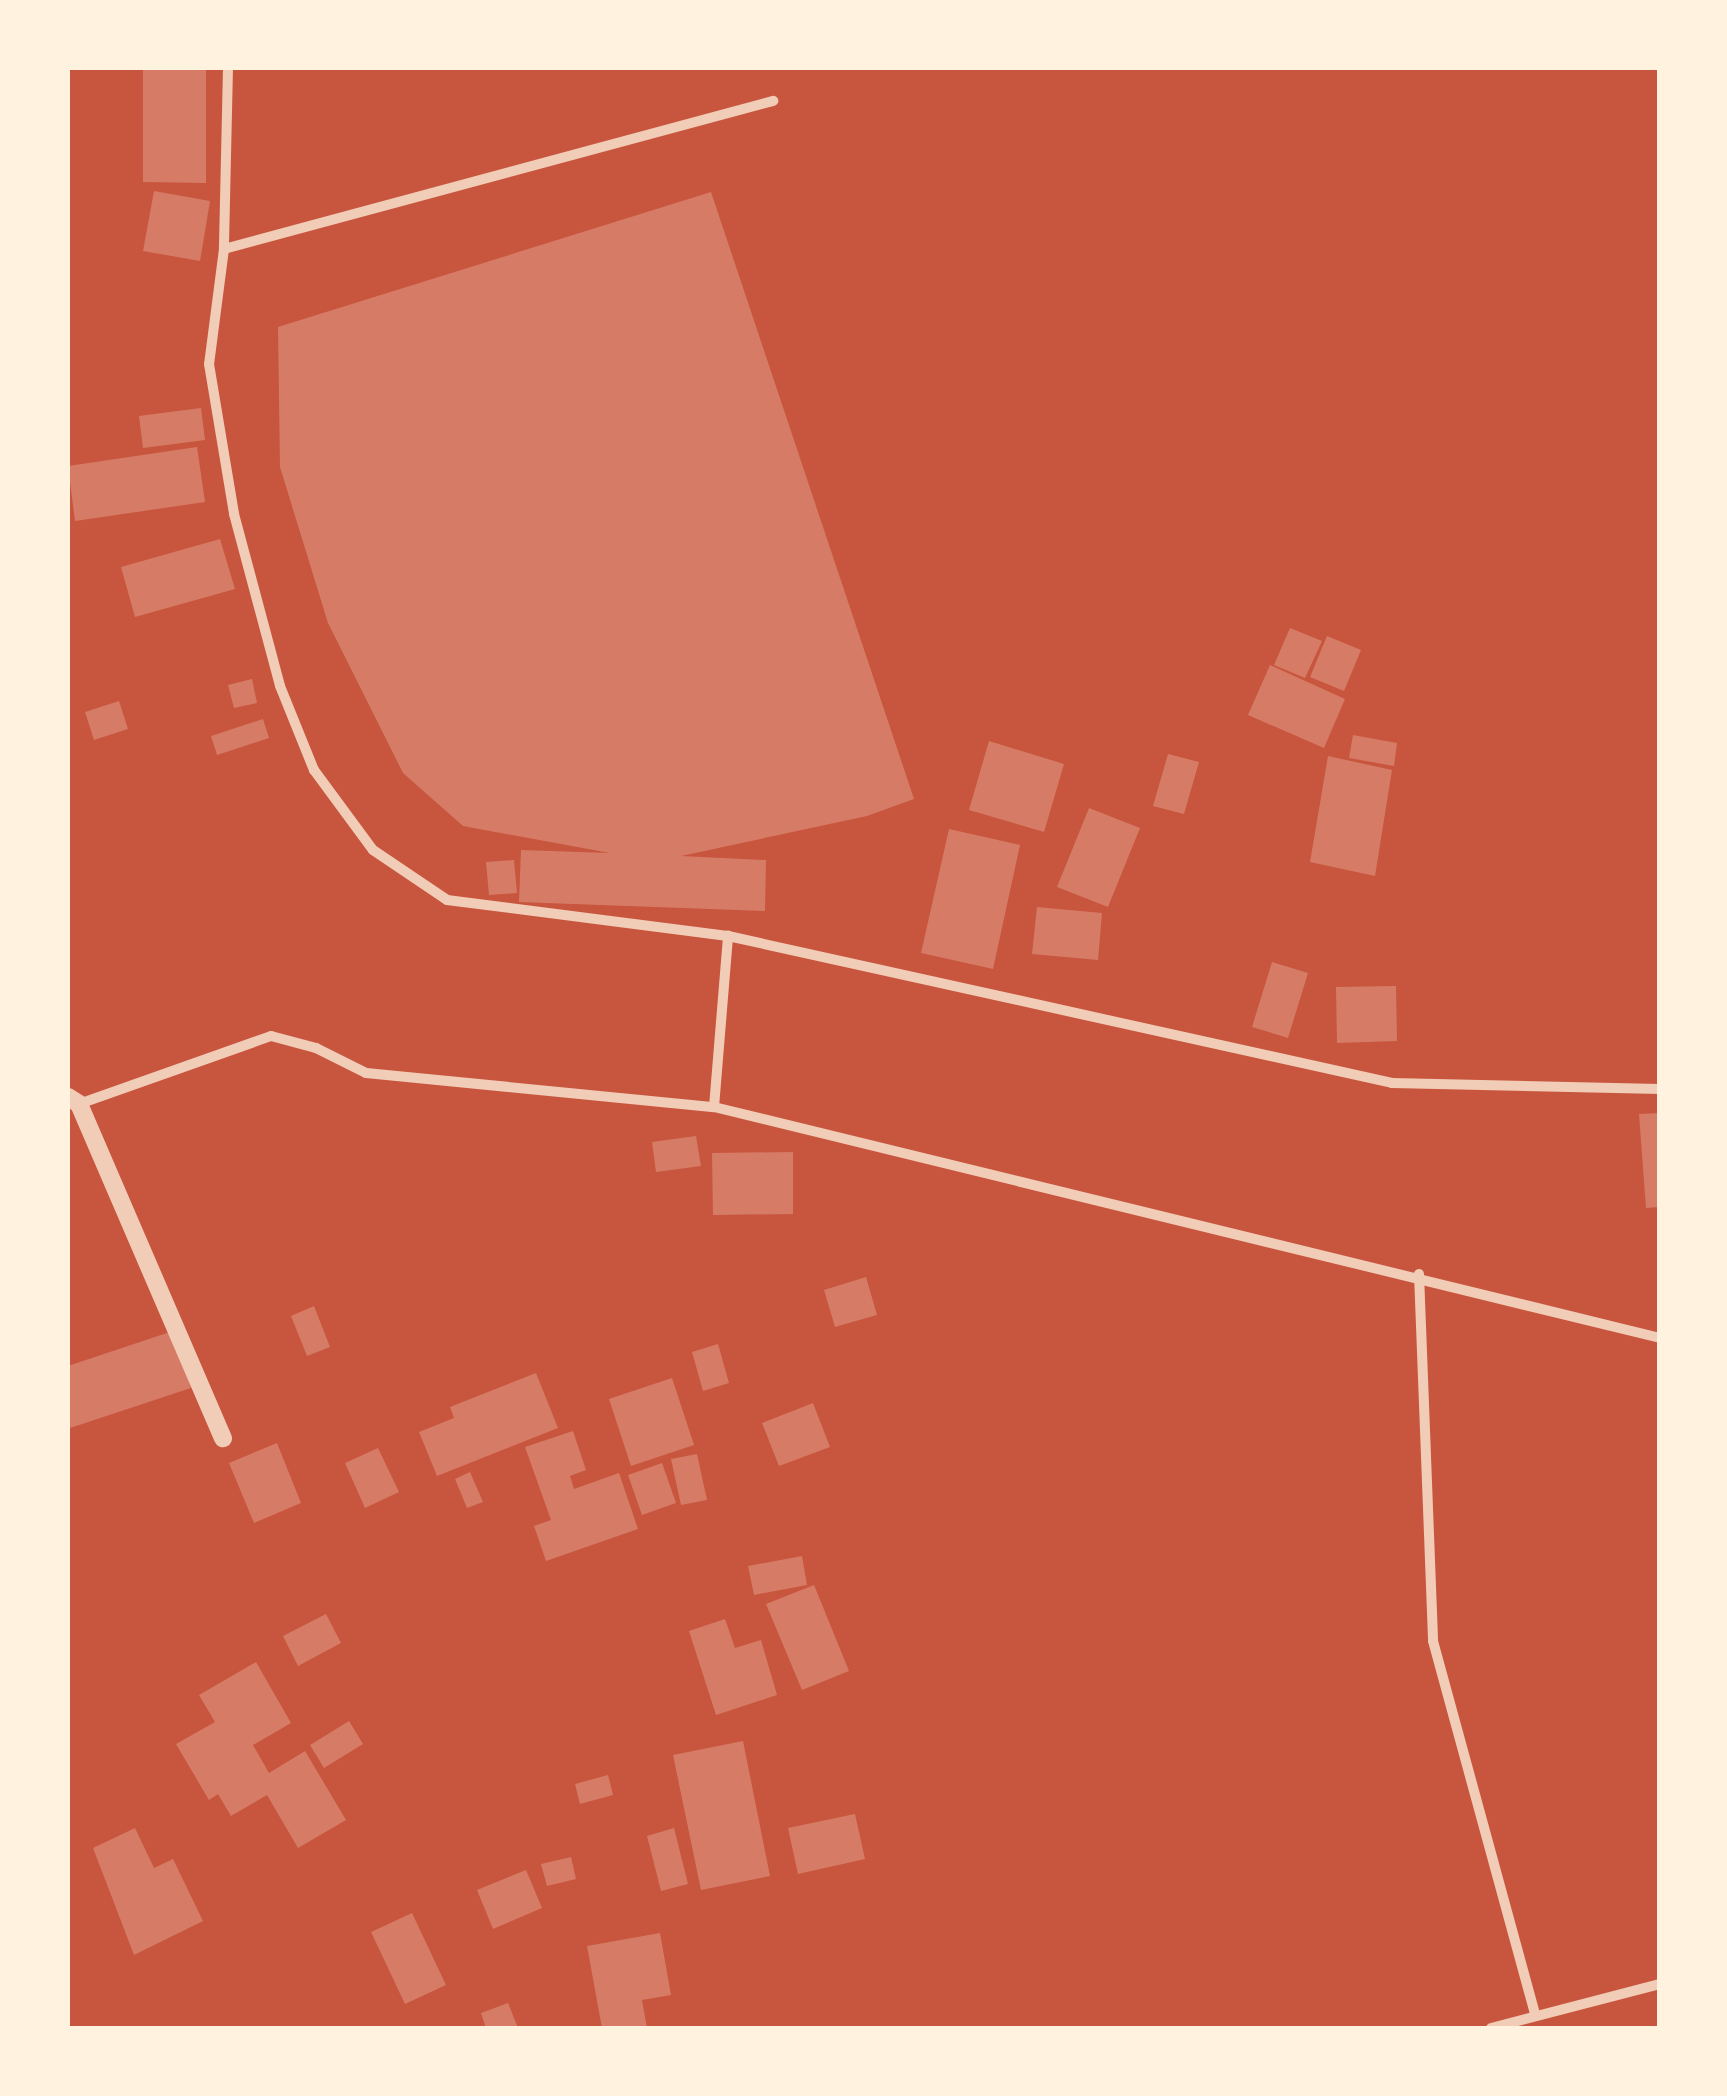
<!DOCTYPE html>
<style>
body{margin:0}
#map{position:relative;width:1727px;height:2096px;overflow:hidden;background:#c8553d;font-family:"Exo 2",sans-serif}
div>[style]{position:absolute}
.building>*{inset:0;background:#d67c66}
.minor>*{height:10px;margin:-5px;padding:0 5px;transform-origin:5px;border-radius:5px;background:#f1ccb7}
.tertiary>*{height:18px;margin:-9px;padding:0 9px;transform-origin:9px;border-radius:9px;background:#f1ccb7}
span{translate:-50% -50%;white-space:nowrap;text-align:center;line-height:1.15;-webkit-text-stroke:8px #fff3e0;paint-order:stroke}
.frame{position:absolute;inset:0;border:70px solid #fff3e0;pointer-events:none}
</style>
<div id="map">
<div class="building">
<div style="clip-path:polygon(143px 68px,206px 68px,206px 183px,143px 182px)"></div>
<div style="clip-path:polygon(154px 191px,210px 201px,200px 261px,143px 251px)"></div>
<div style="clip-path:polygon(711px 192px,914px 799px,867px 816px,681px 856px,766px 860px,765px 911px,519px 902px,521px 850px,610px 853px,463px 826px,403px 773px,328px 623px,280px 467px,278px 327px)"></div>
<div style="clip-path:polygon(201px 408px,205px 440px,143px 448px,139px 416px)"></div>
<div style="clip-path:polygon(197px 447px,205px 502px,75px 521px,68px 466px)"></div>
<div style="clip-path:polygon(220px 539px,235px 589px,135px 617px,121px 567px)"></div>
<div style="clip-path:polygon(1290px 628px,1322px 641px,1305px 678px,1274px 665px)"></div>
<div style="clip-path:polygon(1327px 636px,1361px 650px,1344px 691px,1310px 677px)"></div>
<div style="clip-path:polygon(1270px 665px,1345px 699px,1324px 748px,1248px 715px)"></div>
<div style="clip-path:polygon(252px 679px,257px 703px,234px 708px,228px 685px)"></div>
<div style="clip-path:polygon(119px 701px,128px 729px,94px 740px,85px 712px)"></div>
<div style="clip-path:polygon(263px 719px,269px 738px,217px 755px,211px 736px)"></div>
<div style="clip-path:polygon(1353px 735px,1397px 743px,1394px 766px,1349px 758px)"></div>
<div style="clip-path:polygon(989px 741px,1064px 764px,1044px 832px,969px 810px)"></div>
<div style="clip-path:polygon(1168px 754px,1199px 762px,1184px 814px,1153px 806px)"></div>
<div style="clip-path:polygon(1328px 756px,1392px 770px,1375px 876px,1310px 862px)"></div>
<div style="clip-path:polygon(1089px 808px,1140px 828px,1108px 907px,1057px 887px)"></div>
<div style="clip-path:polygon(949px 829px,1020px 845px,993px 969px,921px 953px)"></div>
<div style="clip-path:polygon(514px 860px,517px 893px,489px 895px,486px 862px)"></div>
<div style="clip-path:polygon(1037px 907px,1102px 913px,1098px 960px,1032px 954px)"></div>
<div style="clip-path:polygon(1272px 962px,1308px 973px,1288px 1038px,1252px 1027px)"></div>
<div style="clip-path:polygon(1396px 986px,1397px 1041px,1337px 1043px,1336px 987px)"></div>
<div style="clip-path:polygon(1660px 1113px,1660px 1207px,1646px 1208px,1639px 1114px)"></div>
<div style="clip-path:polygon(696px 1136px,701px 1166px,656px 1172px,652px 1142px)"></div>
<div style="clip-path:polygon(793px 1152px,793px 1214px,713px 1215px,712px 1153px)"></div>
<div style="clip-path:polygon(866px 1277px,877px 1315px,835px 1327px,824px 1290px)"></div>
<div style="clip-path:polygon(314px 1306px,330px 1347px,307px 1356px,291px 1316px)"></div>
<div style="clip-path:polygon(173px 1331px,191px 1388px,70px 1428px,68px 1366px)"></div>
<div style="clip-path:polygon(718px 1344px,729px 1383px,703px 1391px,692px 1352px)"></div>
<div style="clip-path:polygon(536px 1373px,558px 1428px,437px 1476px,419px 1432px,454px 1418px,450px 1407px)"></div>
<div style="clip-path:polygon(672px 1378px,694px 1445px,631px 1466px,609px 1399px)"></div>
<div style="clip-path:polygon(813px 1403px,830px 1447px,779px 1466px,762px 1423px)"></div>
<div style="clip-path:polygon(573px 1431px,586px 1470px,570px 1476px,574px 1489px,619px 1473px,638px 1529px,546px 1561px,534px 1526px,551px 1520px,525px 1447px)"></div>
<div style="clip-path:polygon(277px 1443px,301px 1503px,254px 1523px,229px 1463px)"></div>
<div style="clip-path:polygon(378px 1448px,399px 1492px,365px 1508px,345px 1463px)"></div>
<div style="clip-path:polygon(697px 1454px,707px 1500px,681px 1505px,671px 1459px)"></div>
<div style="clip-path:polygon(662px 1463px,676px 1503px,642px 1515px,628px 1475px)"></div>
<div style="clip-path:polygon(470px 1472px,483px 1502px,467px 1508px,455px 1479px)"></div>
<div style="clip-path:polygon(802px 1556px,807px 1585px,754px 1595px,748px 1566px)"></div>
<div style="clip-path:polygon(814px 1585px,849px 1671px,802px 1690px,766px 1604px)"></div>
<div style="clip-path:polygon(326px 1614px,341px 1643px,298px 1666px,283px 1636px)"></div>
<div style="clip-path:polygon(725px 1619px,735px 1648px,761px 1640px,777px 1695px,716px 1715px,689px 1631px)"></div>
<div style="clip-path:polygon(256px 1662px,291px 1723px,253px 1745px,269px 1773px,305px 1751px,346px 1820px,298px 1848px,267px 1795px,231px 1816px,218px 1794px,209px 1800px,176px 1744px,215px 1722px,199px 1695px)"></div>
<div style="clip-path:polygon(349px 1721px,363px 1744px,324px 1768px,310px 1745px)"></div>
<div style="clip-path:polygon(743px 1741px,770px 1876px,701px 1890px,673px 1755px)"></div>
<div style="clip-path:polygon(608px 1775px,613px 1795px,580px 1804px,575px 1784px)"></div>
<div style="clip-path:polygon(855px 1814px,865px 1859px,798px 1874px,788px 1828px)"></div>
<div style="clip-path:polygon(135px 1828px,154px 1868px,173px 1859px,203px 1921px,134px 1955px,93px 1848px)"></div>
<div style="clip-path:polygon(674px 1828px,688px 1884px,661px 1891px,647px 1836px)"></div>
<div style="clip-path:polygon(571px 1857px,576px 1879px,547px 1886px,541px 1864px)"></div>
<div style="clip-path:polygon(526px 1870px,542px 1908px,493px 1929px,477px 1890px)"></div>
<div style="clip-path:polygon(412px 1913px,446px 1985px,405px 2004px,371px 1932px)"></div>
<div style="clip-path:polygon(660px 1933px,671px 1995px,642px 2000px,647px 2028px,602px 2028px,587px 1946px)"></div>
<div style="clip-path:polygon(508px 2003px,518px 2028px,486px 2028px,481px 2013px)"></div>
</div>
<div class="minor">
<div style="left:228px;top:68px;width:181px;rotate:91.3deg"></div>
<div style="left:224px;top:249px;width:116px;rotate:97.4deg"></div>
<div style="left:209px;top:364px;width:152px;rotate:80.5deg"></div>
<div style="left:234px;top:514px;width:178px;rotate:75deg"></div>
<div style="left:280px;top:686px;width:91px;rotate:68deg"></div>
<div style="left:314px;top:770px;width:99px;rotate:53.6deg"></div>
<div style="left:373px;top:850px;width:89px;rotate:34deg"></div>
<div style="left:447px;top:900px;width:283px;rotate:7.3deg"></div>
<div style="left:728px;top:936px;width:680px;rotate:12.48deg"></div>
<div style="left:1392px;top:1083px;width:268px;rotate:1.3deg"></div>
<div style="left:224px;top:249px;width:569px;rotate:-15.09deg"></div>
<div style="left:79px;top:1104px;width:204px;rotate:-19.5deg"></div>
<div style="left:271px;top:1036px;width:47px;rotate:14.9deg"></div>
<div style="left:316px;top:1048px;width:56px;rotate:26.6deg"></div>
<div style="left:366px;top:1073px;width:350px;rotate:5.6deg"></div>
<div style="left:714px;top:1107px;width:974px;rotate:13.72deg"></div>
<div style="left:714px;top:1107px;width:172px;rotate:-85.3deg"></div>
<div style="left:1419px;top:1274px;width:367px;rotate:87.8deg"></div>
<div style="left:1433px;top:1641px;width:387px;rotate:74.7deg"></div>
<div style="left:1491px;top:2028px;width:175px;rotate:-14.6deg"></div>
</div>
<div class="tertiary">
<div style="left:68px;top:1097px;width:13px;rotate:32deg"></div>
<div style="left:79px;top:1104px;width:364px;rotate:66.7deg"></div>
</div>
<div class="frame"></div>
</div>
